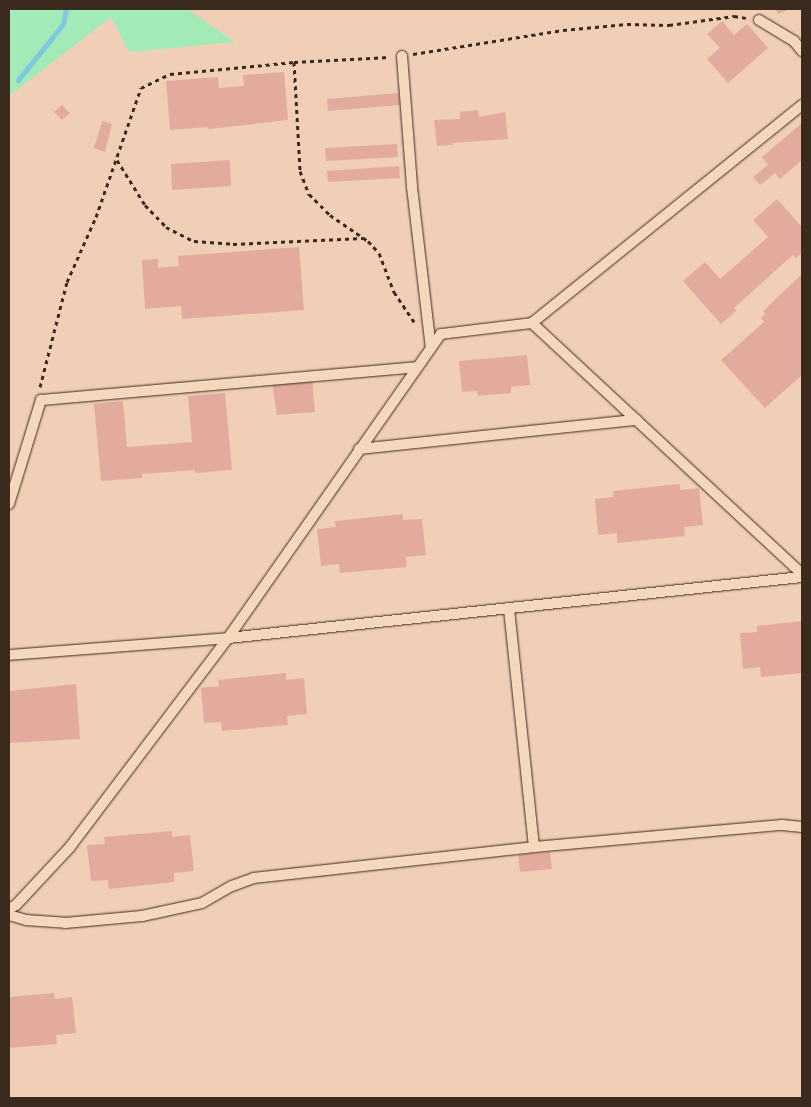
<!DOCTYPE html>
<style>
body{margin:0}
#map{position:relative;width:811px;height:1107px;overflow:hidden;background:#f1cfb6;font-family:Mynerve,sans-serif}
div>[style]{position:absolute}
.green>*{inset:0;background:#a2ebb9}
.stream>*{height:5px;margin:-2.5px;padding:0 2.5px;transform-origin:2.5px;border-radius:2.5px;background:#81c7e2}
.building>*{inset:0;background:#e3ab9d}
.path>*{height:3px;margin-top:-1.5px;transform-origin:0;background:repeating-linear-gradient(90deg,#3b2a1e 0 4px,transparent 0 8px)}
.roads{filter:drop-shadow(0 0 1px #3b2a1e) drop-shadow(0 0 1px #3b2a1e)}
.service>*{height:10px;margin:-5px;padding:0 5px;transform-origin:5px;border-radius:5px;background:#f5d8bc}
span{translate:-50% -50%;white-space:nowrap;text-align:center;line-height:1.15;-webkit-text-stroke:4.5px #f5d8bc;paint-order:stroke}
.frame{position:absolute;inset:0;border:10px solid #3b2a1e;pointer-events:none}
</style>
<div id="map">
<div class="green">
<div style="clip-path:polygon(12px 9px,187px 9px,235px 42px,129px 52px,111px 17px,9px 96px,9px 14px)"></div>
</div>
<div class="stream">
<div style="left:18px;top:80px;width:72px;rotate:-51.2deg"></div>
<div style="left:63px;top:24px;width:15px;rotate:-79deg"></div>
</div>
<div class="building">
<div style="clip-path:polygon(775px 9px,791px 9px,778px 14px)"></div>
<div style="clip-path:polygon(722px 21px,734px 35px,747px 24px,768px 48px,728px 83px,707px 59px,720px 48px,707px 34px)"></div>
<div style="clip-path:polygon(284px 72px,288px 120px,209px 129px,208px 127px,170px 130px,166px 81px,218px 77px,219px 88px,244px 86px,243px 75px)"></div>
<div style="clip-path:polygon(399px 93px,400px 105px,328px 111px,327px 99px)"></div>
<div style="clip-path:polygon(62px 105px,70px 113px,62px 120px,54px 112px)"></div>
<div style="clip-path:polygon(478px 110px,479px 117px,505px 112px,508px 139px,452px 143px,453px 145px,437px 146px,434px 120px,460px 119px,460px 112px)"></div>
<div style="clip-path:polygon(102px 121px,112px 124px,105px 152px,94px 148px)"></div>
<div style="clip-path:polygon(802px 123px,802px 160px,780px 179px,775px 173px,760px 185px,753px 177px,768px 165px,762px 157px)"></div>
<div style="clip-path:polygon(397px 144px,398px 157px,326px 161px,325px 148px)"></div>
<div style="clip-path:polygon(230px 160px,231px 186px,172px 190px,171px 164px)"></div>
<div style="clip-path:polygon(399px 166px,400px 178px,328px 182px,327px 171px)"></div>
<div style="clip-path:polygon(777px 199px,802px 227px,802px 253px,796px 258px,793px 255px,734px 308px,736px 311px,721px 324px,683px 281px,705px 262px,720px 279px,768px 237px,753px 220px)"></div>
<div style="clip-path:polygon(299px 247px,304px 310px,182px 319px,181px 306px,145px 309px,142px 260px,158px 259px,158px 268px,179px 266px,178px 256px)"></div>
<div style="clip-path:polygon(802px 274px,802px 375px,765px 408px,721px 360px,764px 322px,761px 318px,765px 314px,763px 311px)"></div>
<div style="clip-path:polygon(527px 355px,530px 385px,511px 387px,511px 393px,478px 396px,477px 391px,462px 392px,459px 361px)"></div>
<div style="clip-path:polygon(312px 380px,315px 412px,277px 415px,272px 383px)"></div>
<div style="clip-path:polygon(225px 393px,232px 470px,195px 473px,195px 470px,142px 474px,142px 478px,101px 481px,94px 404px,123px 401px,127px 447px,192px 442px,188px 396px)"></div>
<div style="clip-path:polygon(680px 484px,680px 490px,699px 488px,703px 525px,684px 527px,685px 536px,617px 543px,617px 533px,598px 535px,595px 499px,613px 497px,613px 491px)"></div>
<div style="clip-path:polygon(403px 514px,403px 520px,422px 519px,426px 555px,406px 557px,407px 567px,340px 573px,339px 564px,321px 566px,317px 529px,336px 527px,335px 521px)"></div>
<div style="clip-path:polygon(802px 621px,802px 673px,761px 677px,760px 667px,743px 669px,740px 633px,757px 632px,757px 626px)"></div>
<div style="clip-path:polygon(286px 673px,286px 680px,304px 678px,307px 714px,287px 716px,288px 725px,222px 731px,221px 722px,204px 723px,201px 688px,219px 686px,218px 680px)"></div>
<div style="clip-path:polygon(76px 684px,80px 739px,9px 743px,9px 691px)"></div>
<div style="clip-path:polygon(172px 831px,172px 837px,190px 835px,194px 871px,174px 873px,174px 882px,109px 889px,108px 880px,91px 881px,87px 845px,105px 844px,104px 837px)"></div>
<div style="clip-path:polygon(550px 852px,552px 869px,520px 872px,518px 855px)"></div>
<div style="clip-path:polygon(54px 993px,55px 999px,72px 997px,76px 1033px,56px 1035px,57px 1044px,9px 1048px,9px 997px)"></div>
</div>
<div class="path">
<div style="left:413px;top:54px;width:152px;rotate:-9.1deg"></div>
<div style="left:563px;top:30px;width:64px;rotate:-5.4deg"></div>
<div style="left:627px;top:24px;width:42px;rotate:1.4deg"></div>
<div style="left:669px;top:25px;width:66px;rotate:-7.9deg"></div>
<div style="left:734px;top:16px;width:12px;rotate:9deg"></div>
<div style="left:294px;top:62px;width:109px;rotate:86.8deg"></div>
<div style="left:300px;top:171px;width:25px;rotate:69deg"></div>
<div style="left:309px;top:194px;width:30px;rotate:45deg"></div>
<div style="left:330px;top:215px;width:46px;rotate:34.4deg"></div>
<div style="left:368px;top:241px;width:16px;rotate:47deg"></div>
<div style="left:379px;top:253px;width:42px;rotate:69deg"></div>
<div style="left:394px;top:292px;width:36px;rotate:56deg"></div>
<div style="left:117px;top:160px;width:53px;rotate:58.1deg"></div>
<div style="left:145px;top:205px;width:30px;rotate:46deg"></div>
<div style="left:166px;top:227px;width:31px;rotate:27deg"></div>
<div style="left:194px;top:241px;width:39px;rotate:4deg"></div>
<div style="left:233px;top:244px;width:130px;rotate:-2.6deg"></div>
<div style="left:40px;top:387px;width:108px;rotate:-75.6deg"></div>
<div style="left:67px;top:282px;width:71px;rotate:-66deg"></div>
<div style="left:96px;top:217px;width:137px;rotate:-70.8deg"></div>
<div style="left:141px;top:88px;width:32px;rotate:-26deg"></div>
<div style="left:170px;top:74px;width:125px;rotate:-5.5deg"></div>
<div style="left:294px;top:62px;width:96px;rotate:-3deg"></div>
</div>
<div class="roads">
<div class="service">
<div style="left:759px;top:20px;width:41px;rotate:31deg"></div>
<div style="left:794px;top:41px;width:13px;rotate:51deg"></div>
<div style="left:402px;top:56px;width:131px;rotate:85.6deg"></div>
<div style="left:412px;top:187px;width:162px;rotate:83.3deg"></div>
<div style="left:532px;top:323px;width:369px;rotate:42.9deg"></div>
<div style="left:359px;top:449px;width:279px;rotate:-6deg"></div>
<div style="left:9px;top:504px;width:109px;rotate:-72.9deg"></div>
<div style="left:41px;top:400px;width:377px;rotate:-5deg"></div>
<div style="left:509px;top:609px;width:239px;rotate:84deg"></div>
<div style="left:9px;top:655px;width:220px;rotate:-4.4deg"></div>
<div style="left:228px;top:638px;width:577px;rotate:-6.07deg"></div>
<div style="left:9px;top:909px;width:8px;rotate:-30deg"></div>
<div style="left:16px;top:905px;width:79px;rotate:-47deg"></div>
<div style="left:70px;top:847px;width:262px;rotate:-52.9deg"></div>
<div style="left:228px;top:638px;width:371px;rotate:-55deg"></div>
<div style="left:441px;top:334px;width:92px;rotate:-6.9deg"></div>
<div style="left:532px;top:323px;width:347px;rotate:-38.9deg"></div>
<div style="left:9px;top:915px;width:18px;rotate:16deg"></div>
<div style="left:26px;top:920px;width:39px;rotate:4deg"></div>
<div style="left:65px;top:923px;width:77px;rotate:-5.2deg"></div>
<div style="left:142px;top:916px;width:61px;rotate:-12.2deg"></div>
<div style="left:202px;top:903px;width:34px;rotate:-30deg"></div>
<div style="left:232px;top:886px;width:23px;rotate:-20deg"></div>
<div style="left:254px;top:878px;width:282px;rotate:-6.3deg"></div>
<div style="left:534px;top:847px;width:249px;rotate:-5.1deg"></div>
<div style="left:782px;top:825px;width:20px;rotate:6deg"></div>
</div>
</div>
<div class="frame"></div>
</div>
